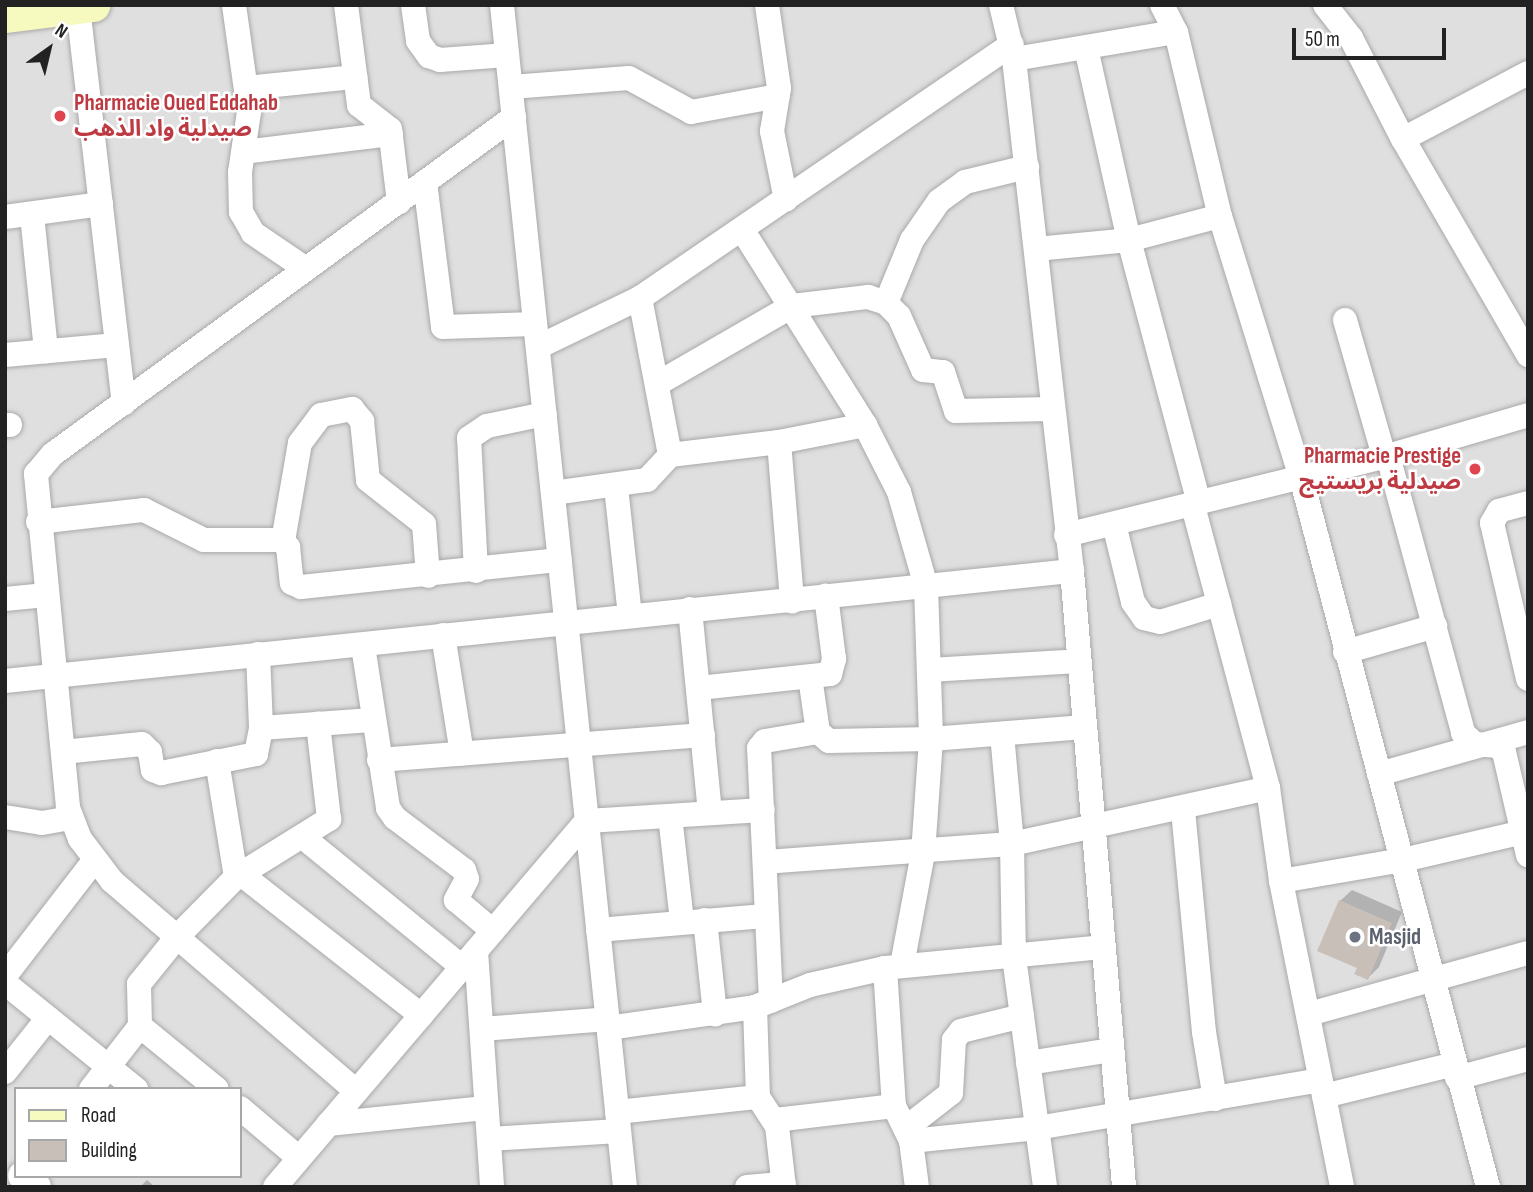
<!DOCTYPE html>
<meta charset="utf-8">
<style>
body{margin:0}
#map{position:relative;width:1533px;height:1192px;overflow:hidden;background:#f2efe9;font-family:"Sofia Sans Condensed","Noto Sans Arabic",sans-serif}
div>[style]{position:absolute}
.residential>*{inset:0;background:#e0dfdf}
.shadow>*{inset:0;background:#0003}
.building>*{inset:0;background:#c7bfb8}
.roads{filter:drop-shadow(0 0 2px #a9a9a9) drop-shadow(0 0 2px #a9a9a9)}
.minor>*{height:24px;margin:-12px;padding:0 12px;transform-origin:12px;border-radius:12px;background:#fff}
.tertiary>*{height:30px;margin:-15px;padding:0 15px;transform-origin:15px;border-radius:15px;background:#fff}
.secondary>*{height:33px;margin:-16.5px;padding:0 16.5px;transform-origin:16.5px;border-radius:16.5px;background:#f7fabf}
.dots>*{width:19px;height:19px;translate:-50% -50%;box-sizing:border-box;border:4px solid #fff;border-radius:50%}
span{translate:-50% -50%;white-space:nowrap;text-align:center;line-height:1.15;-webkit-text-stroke:5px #fff;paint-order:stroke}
.health-label{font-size:23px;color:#be3a42;font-weight:700}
.left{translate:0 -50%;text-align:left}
.right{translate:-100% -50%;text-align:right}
.worship-label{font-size:23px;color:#5b616d;font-weight:700}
.frame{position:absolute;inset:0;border:7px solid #222;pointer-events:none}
.legend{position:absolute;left:14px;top:1087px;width:228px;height:91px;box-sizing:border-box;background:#fff;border:2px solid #a7a7a7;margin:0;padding:9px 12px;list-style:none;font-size:21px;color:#222}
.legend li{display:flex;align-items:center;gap:14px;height:35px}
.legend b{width:35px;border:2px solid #a7a7a7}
.north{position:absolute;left:14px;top:14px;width:70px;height:70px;-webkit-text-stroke:5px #fff;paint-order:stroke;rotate:34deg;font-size:19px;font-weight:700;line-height:28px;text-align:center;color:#222}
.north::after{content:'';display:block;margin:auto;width:24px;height:32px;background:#222;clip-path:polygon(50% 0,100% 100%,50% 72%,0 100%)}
.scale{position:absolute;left:1292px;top:28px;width:154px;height:32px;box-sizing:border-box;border:4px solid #222;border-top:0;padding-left:9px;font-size:21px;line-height:24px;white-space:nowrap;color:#222;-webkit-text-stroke:5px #fff;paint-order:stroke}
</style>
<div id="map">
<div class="residential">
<div style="clip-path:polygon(evenodd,5px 5px,1528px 5px,1528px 1187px,5px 1187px,5px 5px,16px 1089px,240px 1089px,240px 1176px,16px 1176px,16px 1089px)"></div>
</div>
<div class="shadow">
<div style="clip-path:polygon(1352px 890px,1402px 912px,1379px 967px,1368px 978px,1340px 901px)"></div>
<div style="clip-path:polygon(147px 1180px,155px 1187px,140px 1187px)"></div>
</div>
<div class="building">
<div style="clip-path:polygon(1339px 900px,1392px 923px,1368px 980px,1354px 974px,1357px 968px,1317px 951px)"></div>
</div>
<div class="roads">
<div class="minor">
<div style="left:234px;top:5px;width:108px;rotate:82deg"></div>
<div style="left:249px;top:112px;width:61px;rotate:98.5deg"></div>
<div style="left:240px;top:172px;width:40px;rotate:88.6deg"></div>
<div style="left:241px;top:212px;width:24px;rotate:60deg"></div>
<div style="left:253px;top:233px;width:64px;rotate:34.2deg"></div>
<div style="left:346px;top:5px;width:101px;rotate:82.6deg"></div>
<div style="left:359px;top:105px;width:39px;rotate:38deg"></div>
<div style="left:390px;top:129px;width:74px;rotate:83deg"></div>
<div style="left:413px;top:5px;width:36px;rotate:82deg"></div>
<div style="left:418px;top:41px;width:19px;rotate:54deg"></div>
<div style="left:429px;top:56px;width:12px;rotate:20deg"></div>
<div style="left:440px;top:60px;width:67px;rotate:-4.3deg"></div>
<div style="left:502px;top:5px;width:1188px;rotate:84.06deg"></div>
<div style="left:767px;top:5px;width:84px;rotate:81.8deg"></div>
<div style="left:779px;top:88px;width:44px;rotate:99.2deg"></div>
<div style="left:772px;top:131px;width:70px;rotate:78.5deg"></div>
<div style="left:1001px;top:5px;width:56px;rotate:76.5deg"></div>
<div style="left:1014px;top:59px;width:515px;rotate:83.54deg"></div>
<div style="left:1072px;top:571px;width:618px;rotate:85.17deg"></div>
<div style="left:1162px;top:5px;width:30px;rotate:63deg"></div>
<div style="left:1176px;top:32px;width:189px;rotate:76.6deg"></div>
<div style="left:1220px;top:216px;width:273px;rotate:72.8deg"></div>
<div style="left:1301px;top:477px;width:734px;rotate:75.24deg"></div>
<div style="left:1325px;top:5px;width:42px;rotate:51.8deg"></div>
<div style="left:1351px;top:38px;width:114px;rotate:62.8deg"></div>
<div style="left:1403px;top:139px;width:250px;rotate:59.9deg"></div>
<div style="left:78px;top:7px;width:399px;rotate:83.4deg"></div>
<div style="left:1086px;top:48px;width:197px;rotate:77.4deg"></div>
<div style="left:1129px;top:240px;width:273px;rotate:75.1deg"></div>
<div style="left:1014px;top:59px;width:164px;rotate:-9.5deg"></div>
<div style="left:511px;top:87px;width:118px;rotate:-4.4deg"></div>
<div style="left:629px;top:78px;width:71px;rotate:28.7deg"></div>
<div style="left:691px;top:112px;width:88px;rotate:-10.4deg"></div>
<div style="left:246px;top:88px;width:110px;rotate:-5.8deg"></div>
<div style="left:1403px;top:139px;width:141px;rotate:-27.8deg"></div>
<div style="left:244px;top:152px;width:148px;rotate:-7deg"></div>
<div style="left:425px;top:182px;width:146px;rotate:82.9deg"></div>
<div style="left:443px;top:327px;width:92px;rotate:-1.9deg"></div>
<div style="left:32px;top:215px;width:137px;rotate:84.1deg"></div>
<div style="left:5px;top:217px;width:97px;rotate:-7.7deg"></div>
<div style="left:743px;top:231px;width:229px;rotate:57.8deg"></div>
<div style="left:865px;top:425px;width:75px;rotate:63.1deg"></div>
<div style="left:899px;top:492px;width:98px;rotate:74deg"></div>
<div style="left:926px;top:586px;width:153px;rotate:88.1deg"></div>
<div style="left:931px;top:739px;width:114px;rotate:94deg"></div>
<div style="left:923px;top:853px;width:114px;rotate:100.6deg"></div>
<div style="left:1036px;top:249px;width:93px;rotate:-5.5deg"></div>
<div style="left:1129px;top:240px;width:94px;rotate:-14.8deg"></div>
<div style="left:886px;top:303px;width:68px;rotate:-67.6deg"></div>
<div style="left:912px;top:240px;width:47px;rotate:-55.3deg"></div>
<div style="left:939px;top:201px;width:32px;rotate:-36deg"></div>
<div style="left:965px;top:182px;width:64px;rotate:-13.6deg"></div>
<div style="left:1345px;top:320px;width:141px;rotate:74deg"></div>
<div style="left:538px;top:347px;width:113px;rotate:-25.7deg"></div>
<div style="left:640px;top:298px;width:450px;rotate:-34.3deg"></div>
<div style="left:5px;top:355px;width:112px;rotate:-5.1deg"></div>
<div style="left:657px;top:384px;width:156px;rotate:-30deg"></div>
<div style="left:792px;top:306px;width:77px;rotate:-6.8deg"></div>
<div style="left:868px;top:297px;width:19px;rotate:18deg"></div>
<div style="left:886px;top:303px;width:18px;rotate:45deg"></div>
<div style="left:899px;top:316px;width:59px;rotate:66deg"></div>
<div style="left:923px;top:370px;width:20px;rotate:6deg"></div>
<div style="left:943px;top:372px;width:41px;rotate:71.6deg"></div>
<div style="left:956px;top:411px;width:94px;rotate:-1.2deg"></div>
<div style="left:5px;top:425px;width:5px"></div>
<div style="left:779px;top:442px;width:160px;rotate:85.3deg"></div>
<div style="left:670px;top:455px;width:110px;rotate:-6.8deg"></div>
<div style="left:779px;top:442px;width:88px;rotate:-11.2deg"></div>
<div style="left:1388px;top:456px;width:287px;rotate:74.8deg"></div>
<div style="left:1463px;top:733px;width:16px;rotate:43deg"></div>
<div style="left:1475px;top:744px;width:23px;rotate:5deg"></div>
<div style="left:1498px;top:746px;width:8px;rotate:45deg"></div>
<div style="left:1504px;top:752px;width:106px;rotate:76.9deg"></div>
<div style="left:616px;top:487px;width:129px;rotate:83.8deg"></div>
<div style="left:553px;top:493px;width:95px;rotate:-7.9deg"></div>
<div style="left:647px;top:480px;width:34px;rotate:-47deg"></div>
<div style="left:670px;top:455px;width:160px;rotate:-100.8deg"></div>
<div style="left:1528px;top:503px;width:30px;rotate:165deg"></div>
<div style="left:1499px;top:511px;width:14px;rotate:120deg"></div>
<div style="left:1492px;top:523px;width:160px;rotate:77deg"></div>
<div style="left:1193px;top:506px;width:292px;rotate:75.1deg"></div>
<div style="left:1268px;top:788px;width:94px;rotate:82deg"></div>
<div style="left:1281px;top:881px;width:312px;rotate:78.7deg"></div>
<div style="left:38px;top:522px;width:107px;rotate:-6.5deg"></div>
<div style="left:144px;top:510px;width:67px;rotate:26.6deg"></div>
<div style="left:204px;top:540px;width:76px"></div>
<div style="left:280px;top:540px;width:11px;rotate:41deg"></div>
<div style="left:288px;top:547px;width:36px;rotate:84deg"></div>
<div style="left:292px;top:583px;width:10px;rotate:24deg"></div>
<div style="left:301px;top:587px;width:260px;rotate:-6deg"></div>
<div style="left:1114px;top:524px;width:80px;rotate:76.3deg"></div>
<div style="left:1133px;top:602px;width:19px;rotate:55deg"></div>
<div style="left:1144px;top:618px;width:16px;rotate:14deg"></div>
<div style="left:1160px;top:622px;width:62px;rotate:-17deg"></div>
<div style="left:1066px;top:535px;width:332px;rotate:-13.8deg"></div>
<div style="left:1388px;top:456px;width:146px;rotate:-16.3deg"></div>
<div style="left:283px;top:541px;width:99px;rotate:-80.2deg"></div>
<div style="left:300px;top:443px;width:35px;rotate:-53deg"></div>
<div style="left:321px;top:415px;width:32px;rotate:-11deg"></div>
<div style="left:352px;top:409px;width:16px;rotate:50deg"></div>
<div style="left:362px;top:421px;width:59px;rotate:84.2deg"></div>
<div style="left:368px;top:480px;width:71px;rotate:38.2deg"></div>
<div style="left:424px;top:524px;width:52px;rotate:85.6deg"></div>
<div style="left:476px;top:571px;width:133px;rotate:-93deg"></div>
<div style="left:469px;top:438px;width:22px;rotate:-34deg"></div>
<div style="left:487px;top:426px;width:59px;rotate:-11.7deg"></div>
<div style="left:5px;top:599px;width:41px;rotate:-5.6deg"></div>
<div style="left:690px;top:609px;width:204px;rotate:84.4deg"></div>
<div style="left:443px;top:635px;width:120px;rotate:80.9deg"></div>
<div style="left:363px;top:646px;width:164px;rotate:81.2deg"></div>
<div style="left:388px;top:808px;width:12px;rotate:55deg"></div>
<div style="left:395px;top:818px;width:86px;rotate:37deg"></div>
<div style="left:464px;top:870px;width:9px;rotate:72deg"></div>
<div style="left:467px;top:879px;width:24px;rotate:118deg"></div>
<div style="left:456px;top:900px;width:48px;rotate:40deg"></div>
<div style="left:1345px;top:652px;width:94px;rotate:-16.1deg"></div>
<div style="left:929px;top:670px;width:150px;rotate:-3.4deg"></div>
<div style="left:810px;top:677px;width:56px;rotate:81.7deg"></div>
<div style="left:818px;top:732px;width:14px;rotate:39deg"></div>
<div style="left:829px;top:741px;width:102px;rotate:-1.1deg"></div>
<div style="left:931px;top:739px;width:154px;rotate:-4.5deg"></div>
<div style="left:5px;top:681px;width:1073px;rotate:-5.89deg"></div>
<div style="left:699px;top:688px;width:132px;rotate:-6.1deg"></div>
<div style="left:830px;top:674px;width:16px;rotate:-75deg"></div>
<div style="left:834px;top:659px;width:64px;rotate:-97.2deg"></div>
<div style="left:261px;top:728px;width:111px;rotate:-4.1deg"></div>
<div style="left:1002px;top:734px;width:110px;rotate:84.8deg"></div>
<div style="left:1012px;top:844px;width:113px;rotate:89deg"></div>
<div style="left:1014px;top:957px;width:232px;rotate:82.3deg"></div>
<div style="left:63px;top:752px;width:79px;rotate:-5.8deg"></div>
<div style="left:142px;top:744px;width:11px;rotate:45deg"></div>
<div style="left:150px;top:752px;width:18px;rotate:81deg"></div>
<div style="left:153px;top:770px;width:9px;rotate:21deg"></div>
<div style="left:161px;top:773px;width:97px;rotate:-11.3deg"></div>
<div style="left:256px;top:754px;width:26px;rotate:-79deg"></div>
<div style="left:261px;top:728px;width:74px;rotate:-92.3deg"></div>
<div style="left:379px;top:760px;width:325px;rotate:-4.4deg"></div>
<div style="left:217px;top:761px;width:118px;rotate:80.7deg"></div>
<div style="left:1379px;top:774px;width:155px;rotate:-15.7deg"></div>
<div style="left:1183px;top:810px;width:223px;rotate:84.6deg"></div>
<div style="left:1204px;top:1032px;width:68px;rotate:80.7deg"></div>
<div style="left:670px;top:816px;width:106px;rotate:83.5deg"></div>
<div style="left:5px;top:817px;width:37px;rotate:9deg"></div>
<div style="left:42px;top:823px;width:29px;rotate:-10deg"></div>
<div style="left:304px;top:838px;width:204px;rotate:39.2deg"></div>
<div style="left:765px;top:862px;width:248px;rotate:-4.2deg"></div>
<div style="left:1012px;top:844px;width:262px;rotate:-12.3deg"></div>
<div style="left:241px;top:874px;width:229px;rotate:38.1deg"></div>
<div style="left:1281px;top:881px;width:124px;rotate:-9.8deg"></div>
<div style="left:1403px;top:860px;width:128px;rotate:-13.1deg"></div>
<div style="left:705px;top:920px;width:95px;rotate:83.9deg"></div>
<div style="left:598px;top:930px;width:167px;rotate:-4.8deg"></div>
<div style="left:476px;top:951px;width:237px;rotate:86.1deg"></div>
<div style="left:885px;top:968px;width:138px;rotate:86.3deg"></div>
<div style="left:894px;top:1106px;width:39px;rotate:64deg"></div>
<div style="left:911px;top:1141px;width:46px;rotate:82.6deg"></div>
<div style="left:5px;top:976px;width:145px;rotate:-52.3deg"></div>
<div style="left:5px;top:983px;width:169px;rotate:39deg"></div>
<div style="left:771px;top:1001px;width:253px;rotate:-92.7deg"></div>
<div style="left:759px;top:748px;width:9px;rotate:-49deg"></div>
<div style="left:765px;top:741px;width:54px;rotate:-9.6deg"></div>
<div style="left:755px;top:1007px;width:90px;rotate:88.1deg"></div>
<div style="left:758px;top:1097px;width:35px;rotate:57deg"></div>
<div style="left:777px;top:1126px;width:61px;rotate:83.5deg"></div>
<div style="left:1309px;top:1014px;width:227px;rotate:-15.6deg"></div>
<div style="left:140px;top:1026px;width:99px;rotate:39.3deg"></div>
<div style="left:608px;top:1028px;width:148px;rotate:-8.1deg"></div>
<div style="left:755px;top:1007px;width:59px;rotate:-21.8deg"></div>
<div style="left:810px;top:985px;width:77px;rotate:-12.8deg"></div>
<div style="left:885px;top:968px;width:219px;rotate:-5.5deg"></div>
<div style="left:482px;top:1029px;width:126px;rotate:-4.5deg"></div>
<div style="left:1028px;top:1063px;width:85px;rotate:-8.8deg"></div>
<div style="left:5px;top:1072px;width:69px;rotate:-51.5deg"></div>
<div style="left:1457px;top:1078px;width:73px;rotate:-15deg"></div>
<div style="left:91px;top:1089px;width:80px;rotate:-52.1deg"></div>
<div style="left:140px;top:1026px;width:42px;rotate:-91.4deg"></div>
<div style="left:139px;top:984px;width:60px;rotate:-51deg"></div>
<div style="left:177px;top:937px;width:84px;rotate:-45.5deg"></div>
<div style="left:236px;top:877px;width:110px;rotate:-31.9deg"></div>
<div style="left:329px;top:819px;width:96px;rotate:-96.6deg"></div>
<div style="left:356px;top:1091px;width:322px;rotate:-139.3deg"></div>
<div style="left:112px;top:881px;width:53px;rotate:-127.3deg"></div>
<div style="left:80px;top:839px;width:34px;rotate:-111deg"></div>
<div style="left:68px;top:807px;width:335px;rotate:-95.5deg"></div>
<div style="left:36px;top:474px;width:26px;rotate:-50deg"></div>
<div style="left:53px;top:454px;width:571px;rotate:-36.17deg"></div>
<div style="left:1324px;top:1096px;width:134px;rotate:-13.8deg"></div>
<div style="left:240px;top:1108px;width:77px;rotate:40.3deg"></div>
<div style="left:617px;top:1112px;width:142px;rotate:-6.1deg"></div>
<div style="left:775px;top:1120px;width:120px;rotate:-6.7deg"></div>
<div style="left:328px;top:1124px;width:158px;rotate:-5.8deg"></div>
<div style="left:906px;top:1128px;width:57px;rotate:-37.9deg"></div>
<div style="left:951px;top:1093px;width:53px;rotate:-86.8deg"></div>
<div style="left:954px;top:1040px;width:11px;rotate:-52deg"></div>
<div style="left:961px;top:1031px;width:63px;rotate:-13.8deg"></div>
<div style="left:489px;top:1139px;width:130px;rotate:-3.5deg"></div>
<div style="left:911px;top:1141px;width:127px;rotate:-5.9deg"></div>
<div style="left:1037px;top:1128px;width:287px;rotate:-9.6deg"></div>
<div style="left:275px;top:1187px;width:481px;rotate:-49.6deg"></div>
<div style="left:587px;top:821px;width:176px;rotate:-3.6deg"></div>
<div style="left:747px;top:1187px;width:37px;rotate:-5deg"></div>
</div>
<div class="tertiary">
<div style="left:23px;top:1176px;width:17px;rotate:40deg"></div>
</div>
<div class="secondary">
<div style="left:5px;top:16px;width:89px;rotate:-7.1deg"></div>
</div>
</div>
<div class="dots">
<div style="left:60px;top:116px;background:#e0444e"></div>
<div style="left:1475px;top:469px;background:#e0444e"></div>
<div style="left:1355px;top:937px;background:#6b7280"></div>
</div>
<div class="health-label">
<span class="left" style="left:74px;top:116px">Pharmacie Oued Eddahab<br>صيدلية واد الذهب</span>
<span class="right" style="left:1461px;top:469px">Pharmacie Prestige<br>صيدلية بريستيج</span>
</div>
<div class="worship-label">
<span class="left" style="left:1369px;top:937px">Masjid</span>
</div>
<div class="frame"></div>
<ul class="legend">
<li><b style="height:9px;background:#f7fabf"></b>Road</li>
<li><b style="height:19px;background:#c7bfb8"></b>Building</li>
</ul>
<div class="north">N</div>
<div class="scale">50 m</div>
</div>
